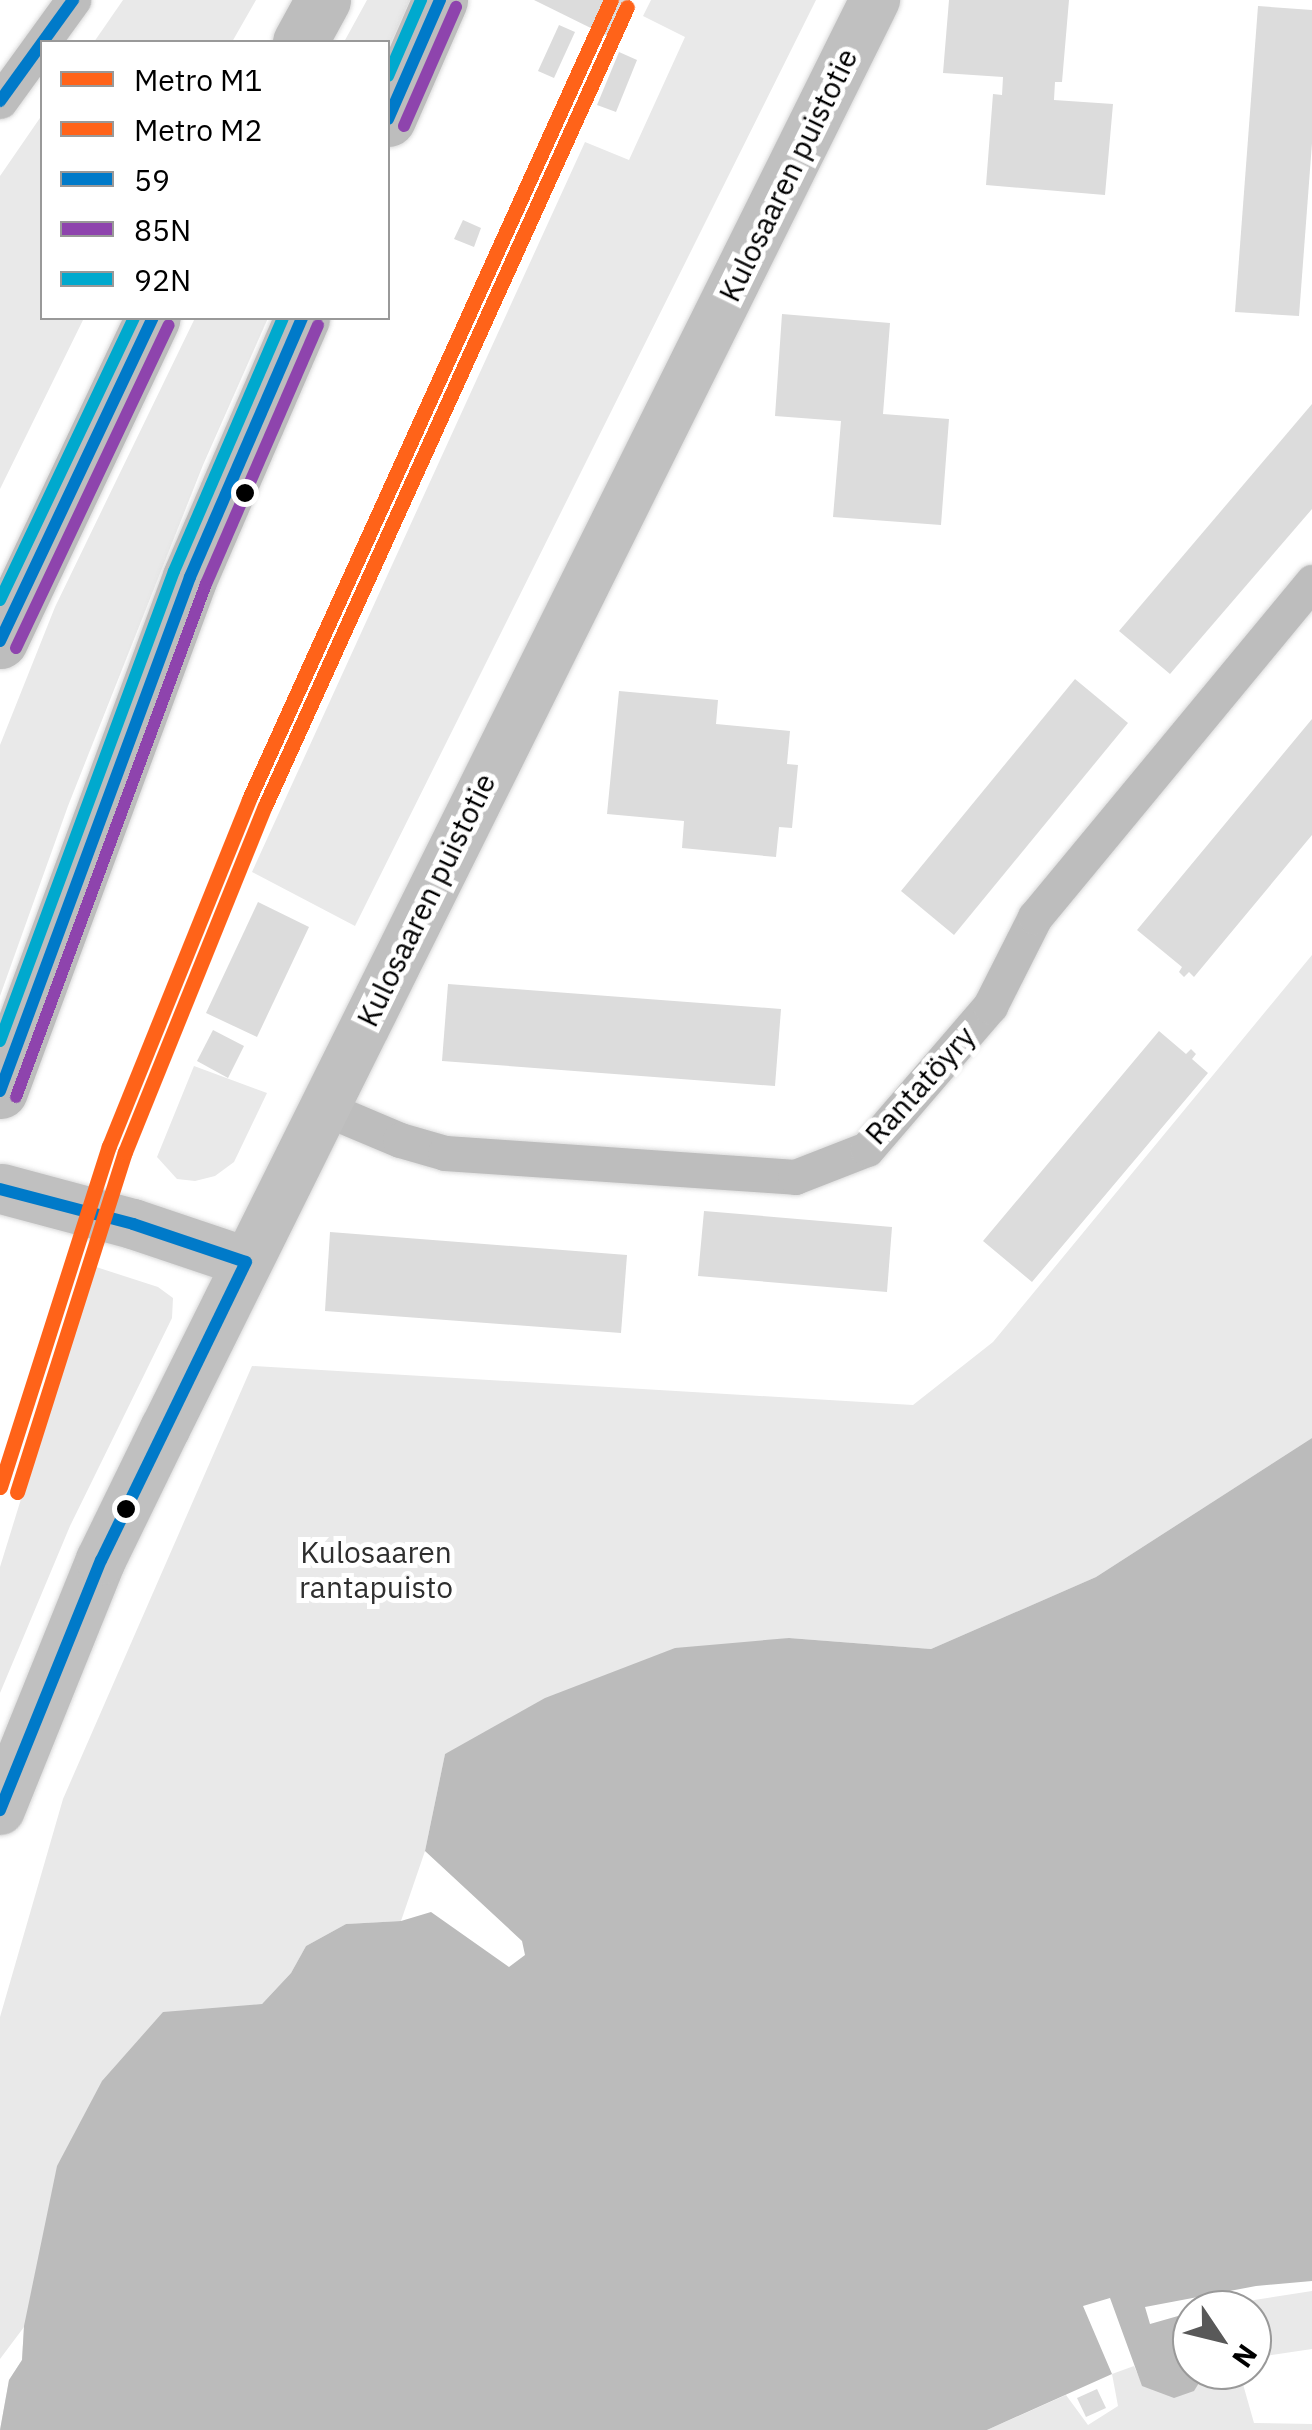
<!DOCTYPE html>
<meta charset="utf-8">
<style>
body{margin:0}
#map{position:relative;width:1312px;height:2430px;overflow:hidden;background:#fff;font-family:"IBM Plex Sans",sans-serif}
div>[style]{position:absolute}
.green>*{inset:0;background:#e9e9e9}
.water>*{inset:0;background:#bbb}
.building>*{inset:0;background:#dcdcdc}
.roads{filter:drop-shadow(0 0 2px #dbdbdb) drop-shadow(0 0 2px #dbdbdb)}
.street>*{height:35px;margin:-17.5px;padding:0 17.5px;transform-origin:17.5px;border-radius:17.5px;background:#bdbdbd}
.secondary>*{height:50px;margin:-25px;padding:0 25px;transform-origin:25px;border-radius:25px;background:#c0c0c0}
.highway>*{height:55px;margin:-27.5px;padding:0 27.5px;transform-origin:27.5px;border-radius:27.5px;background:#bdbdbd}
.bus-1>*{height:12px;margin:-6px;padding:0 6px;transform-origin:6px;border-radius:6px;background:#007ac9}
.bus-2>*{height:12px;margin:-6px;padding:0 6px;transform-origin:6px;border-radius:6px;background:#8e44ad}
.bus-3>*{height:12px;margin:-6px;padding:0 6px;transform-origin:6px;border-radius:6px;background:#00a9ce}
.bus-4>*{height:12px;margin:-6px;padding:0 6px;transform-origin:6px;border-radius:6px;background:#007ac9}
.metro-1>*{height:15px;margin:-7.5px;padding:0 7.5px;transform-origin:7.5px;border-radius:7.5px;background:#ff6319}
.metro-2>*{height:15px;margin:-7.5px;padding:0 7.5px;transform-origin:7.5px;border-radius:7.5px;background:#ff6319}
.dots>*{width:28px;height:28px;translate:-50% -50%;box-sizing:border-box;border:5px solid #fff;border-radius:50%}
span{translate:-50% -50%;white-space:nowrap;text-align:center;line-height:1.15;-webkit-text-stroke:10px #fff;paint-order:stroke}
.street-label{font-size:30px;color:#000}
.park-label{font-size:30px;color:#2e2e2e}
.legend{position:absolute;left:40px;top:40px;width:350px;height:280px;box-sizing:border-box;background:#fff;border:2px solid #999;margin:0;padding:12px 18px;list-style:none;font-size:30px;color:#000}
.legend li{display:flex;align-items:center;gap:20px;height:50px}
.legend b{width:50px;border:2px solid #999}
.north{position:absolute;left:1172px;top:2290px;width:100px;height:100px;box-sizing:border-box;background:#fff;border:2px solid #999;border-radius:50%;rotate:125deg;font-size:28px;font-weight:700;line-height:40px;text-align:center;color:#000}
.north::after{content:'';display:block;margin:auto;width:35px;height:45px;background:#595959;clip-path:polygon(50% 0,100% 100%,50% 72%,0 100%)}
</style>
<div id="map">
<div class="green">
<div style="clip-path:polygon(123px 0,256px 0,232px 42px,94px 42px)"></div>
<div style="clip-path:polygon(367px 0,410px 0,388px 49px,388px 42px,344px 42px)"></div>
<div style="clip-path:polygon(651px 0,816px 0,355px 926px,252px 872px,585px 142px,629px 160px,685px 37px,643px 16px)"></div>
<div style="clip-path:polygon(42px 115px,42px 318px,84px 318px,0 489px,0 176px)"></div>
<div style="clip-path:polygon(195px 318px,268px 318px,203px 465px,68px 806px,0 996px,0 745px,55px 607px)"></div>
<div style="clip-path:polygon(1312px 955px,1312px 1438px,1096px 1577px,931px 1649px,789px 1638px,445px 1754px,425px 1851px,401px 1921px,346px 1924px,306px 1946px,291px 1973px,262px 2004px,0 2430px,9px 2380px,22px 2360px,24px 2327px,0 2359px,0 2017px,63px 1799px,252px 1366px,913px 1405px,993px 1342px)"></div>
<div style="clip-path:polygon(194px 1066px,267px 1093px,234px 1162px,215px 1176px,195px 1181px,177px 1179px,157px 1157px)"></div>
<div style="clip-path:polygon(93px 1266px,158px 1287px,173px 1298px,172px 1318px,70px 1526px,0 1693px,0 1567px)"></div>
<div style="clip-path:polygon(1312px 2291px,1312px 2349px,1252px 2358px,1252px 2310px,1203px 2308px)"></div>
<div style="clip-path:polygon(1134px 2366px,1143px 2386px,1205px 2380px,1207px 2370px,1239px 2370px,1254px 2423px,1312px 2424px,1312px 2430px,987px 2430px,1066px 2395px,1088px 2425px,1118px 2406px,1112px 2374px)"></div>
</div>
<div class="water">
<div style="clip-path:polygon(1312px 1438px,1312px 2281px,1256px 2286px,1145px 2307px,1150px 2324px,1192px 2312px,1192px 2370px,1207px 2370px,1194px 2391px,1174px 2398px,1142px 2386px,1110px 2298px,1083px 2306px,1112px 2374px,987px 2430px,0 2430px,9px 2380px,22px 2360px,24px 2326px,57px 2166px,102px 2081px,163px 2012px,262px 2004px,291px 1973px,306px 1946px,346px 1924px,401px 1921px,431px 1912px,509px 1967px,525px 1955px,522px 1941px,425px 1851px,445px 1754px,545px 1698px,675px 1648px,789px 1638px,931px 1649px,1096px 1577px)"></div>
</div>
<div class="building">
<div style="clip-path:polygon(534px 0,631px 0,613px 39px)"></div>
<div style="clip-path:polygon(949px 0,1069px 0,1062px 82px,1055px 82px,1054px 100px,1113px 104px,1105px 195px,986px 185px,993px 94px,1002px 95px,1003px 77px,943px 73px)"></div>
<div style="clip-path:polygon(1258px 6px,1312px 10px,1312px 143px,1299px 316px,1235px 312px)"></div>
<div style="clip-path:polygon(559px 25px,575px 32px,554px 78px,538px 71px)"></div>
<div style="clip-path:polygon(619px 52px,637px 60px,616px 112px,597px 105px)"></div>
<div style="clip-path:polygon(463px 220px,481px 228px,474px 247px,454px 239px)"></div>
<div style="clip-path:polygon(782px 314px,890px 323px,883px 414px,949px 419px,941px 525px,833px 517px,841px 421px,775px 416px)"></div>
<div style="clip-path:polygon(1312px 404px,1312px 509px,1170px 674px,1119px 631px)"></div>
<div style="clip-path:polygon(1075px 679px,1128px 723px,954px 935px,901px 891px)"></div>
<div style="clip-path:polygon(619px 691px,718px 700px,716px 724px,790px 731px,787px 764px,798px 765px,792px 828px,779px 827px,776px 857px,682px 848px,684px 821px,607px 814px)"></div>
<div style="clip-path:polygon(1312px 719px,1312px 835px,1194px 977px,1189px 972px,1184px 977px,1179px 972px,1182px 967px,1137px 930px)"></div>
<div style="clip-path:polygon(258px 902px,309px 927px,257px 1037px,206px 1013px)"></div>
<div style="clip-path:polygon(448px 984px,781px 1009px,775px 1086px,442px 1061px)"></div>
<div style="clip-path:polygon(213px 1030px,244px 1046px,228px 1078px,197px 1061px)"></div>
<div style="clip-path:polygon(1159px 1031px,1186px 1054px,1191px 1049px,1196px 1054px,1192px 1059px,1208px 1073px,1032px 1282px,983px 1241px)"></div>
<div style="clip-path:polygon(704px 1211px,892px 1227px,887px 1292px,698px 1276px)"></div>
<div style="clip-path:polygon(330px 1232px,627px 1255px,621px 1333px,325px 1311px)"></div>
<div style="clip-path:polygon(1097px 2389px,1106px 2408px,1086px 2417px,1077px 2398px)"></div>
</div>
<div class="roads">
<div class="street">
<div style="left:0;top:101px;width:125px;rotate:-54.1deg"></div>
<div style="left:324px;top:1108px;width:82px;rotate:22.8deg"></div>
<div style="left:400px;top:1140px;width:47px;rotate:16.1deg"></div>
<div style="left:445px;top:1153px;width:351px;rotate:3.9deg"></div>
<div style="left:795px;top:1177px;width:77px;rotate:-21.3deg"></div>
<div style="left:867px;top:1149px;width:189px;rotate:-49.3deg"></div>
<div style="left:990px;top:1006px;width:100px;rotate:-63.2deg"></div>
<div style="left:1035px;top:917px;width:435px;rotate:-50.4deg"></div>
</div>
<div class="secondary">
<div style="left:2px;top:1189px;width:136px;rotate:15deg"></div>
<div style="left:133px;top:1224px;width:119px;rotate:18.6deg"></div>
<div style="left:0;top:1810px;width:270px;rotate:-68deg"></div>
<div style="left:101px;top:1560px;width:146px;rotate:-64deg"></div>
<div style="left:165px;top:1429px;width:1596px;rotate:-63.58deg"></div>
</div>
<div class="highway">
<div style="left:300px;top:42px;width:48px;rotate:-61.3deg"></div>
<div style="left:388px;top:119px;width:130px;rotate:-66.4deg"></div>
<div style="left:0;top:641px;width:357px;rotate:-64.7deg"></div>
<div style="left:0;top:1091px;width:548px;rotate:-69.71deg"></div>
<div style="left:190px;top:577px;width:282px;rotate:-66.6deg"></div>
</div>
</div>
<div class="bus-1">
<div style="left:388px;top:119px;width:130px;rotate:-66.4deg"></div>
<div style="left:0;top:641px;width:357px;rotate:-64.7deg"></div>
<div style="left:0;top:1091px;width:548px;rotate:-69.71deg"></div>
<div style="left:190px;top:577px;width:282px;rotate:-66.6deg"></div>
</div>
<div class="bus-2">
<div style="left:404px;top:126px;width:130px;rotate:-66.4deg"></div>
<div style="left:16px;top:648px;width:357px;rotate:-64.7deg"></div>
<div style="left:16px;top:1097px;width:547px;rotate:-69.68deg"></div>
<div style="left:206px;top:584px;width:282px;rotate:-66.6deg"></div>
</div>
<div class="bus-3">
<div style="left:388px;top:76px;width:83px;rotate:-66.5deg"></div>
<div style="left:0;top:600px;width:312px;rotate:-64.6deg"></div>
<div style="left:0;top:1041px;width:501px;rotate:-69.68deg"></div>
<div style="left:174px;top:571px;width:275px;rotate:-66.7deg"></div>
</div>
<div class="bus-4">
<div style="left:0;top:101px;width:125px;rotate:-54.1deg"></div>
<div style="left:0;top:1189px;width:138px;rotate:14.7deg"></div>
<div style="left:133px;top:1224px;width:119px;rotate:18.6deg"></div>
<div style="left:246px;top:1262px;width:331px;rotate:115.9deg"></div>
<div style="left:101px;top:1560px;width:270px;rotate:112deg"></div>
</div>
<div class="metro-1">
<div style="left:0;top:1487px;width:358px;rotate:-72.3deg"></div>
<div style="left:109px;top:1146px;width:374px;rotate:-68deg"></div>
<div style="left:249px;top:799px;width:877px;rotate:-65.63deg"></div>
</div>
<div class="metro-2">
<div style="left:17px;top:1492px;width:357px;rotate:-72.4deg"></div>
<div style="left:125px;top:1152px;width:373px;rotate:-68deg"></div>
<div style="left:265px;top:806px;width:877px;rotate:-65.63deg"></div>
</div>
<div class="dots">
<div style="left:245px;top:493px;background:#000"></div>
<div style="left:126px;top:1509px;background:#000"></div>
</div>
<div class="street-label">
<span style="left:788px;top:175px;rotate:-64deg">Kulosaaren puistotie</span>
<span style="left:426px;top:900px;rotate:-64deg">Kulosaaren puistotie</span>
<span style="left:920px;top:1085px;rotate:-48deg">Rantatöyry</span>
</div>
<div class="park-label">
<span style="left:376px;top:1569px">Kulosaaren<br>rantapuisto</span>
</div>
<ul class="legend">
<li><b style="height:12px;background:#ff6319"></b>Metro M1</li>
<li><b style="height:12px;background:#ff6319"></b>Metro M2</li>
<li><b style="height:12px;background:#007ac9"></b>59</li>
<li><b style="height:12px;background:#8e44ad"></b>85N</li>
<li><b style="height:12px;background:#00a9ce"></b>92N</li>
</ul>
<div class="north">N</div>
</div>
